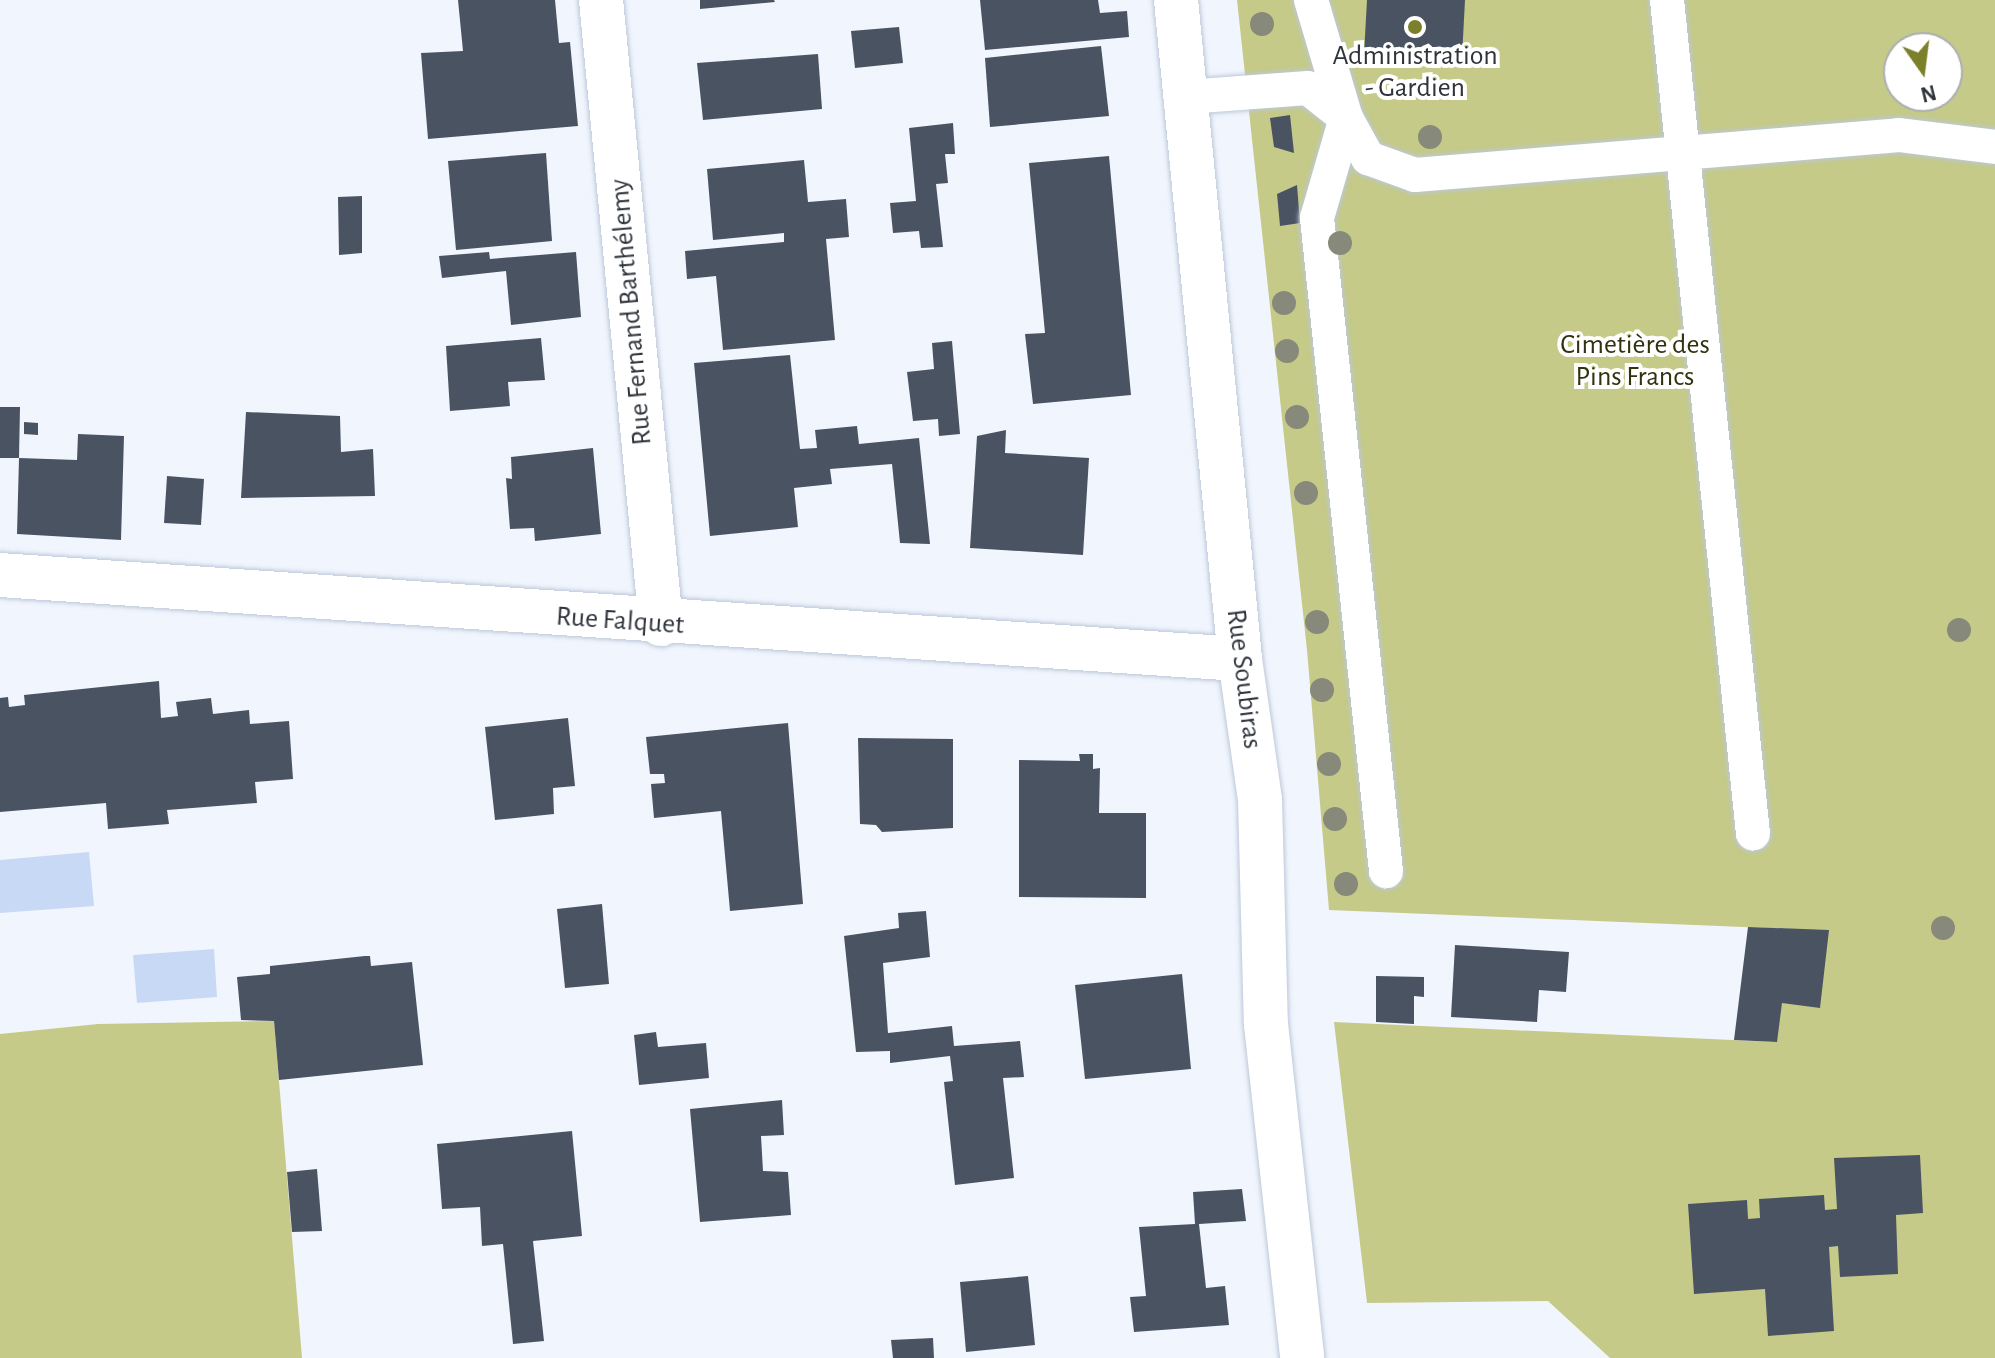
<!DOCTYPE html>
<meta charset="utf-8">
<style>
body{margin:0}
#map{position:relative;width:1995px;height:1358px;overflow:hidden;background:#f1f5fd;font-family:"Alegreya Sans",sans-serif}
div>[style]{position:absolute}
.green>*{inset:0;background:#c5ca88}
.water>*{inset:0;background:#c8d9f5}
.building>*{inset:0;background:#4a5362}
.roads{filter:drop-shadow(0 0 2px #bcc8d9) drop-shadow(0 0 2px #bcc8d9)}
.lane>*{height:34px;margin:-17px;padding:0 17px;transform-origin:17px;border-radius:17px;background:#fff}
.street>*{height:44px;margin:-22px;padding:0 22px;transform-origin:22px;border-radius:22px;background:#fff}
.trees>*{width:24px;height:24px;margin:-12px;border-radius:50%;background:#878a7a}
.dots>*{width:22px;height:22px;translate:-50% -50%;box-sizing:border-box;border:4px solid #fff;border-radius:50%}
span{translate:-50% -50%;white-space:nowrap;text-align:center;line-height:1.15;-webkit-text-stroke:8px #fff;paint-order:stroke}
.poi-label{font-size:28px;color:#2f343b}
.street-label{font-size:28px;color:#2f343b}
.park-label{font-size:28px;color:#31330f}
.north{position:absolute;left:1883px;top:32px;width:80px;height:80px;box-sizing:border-box;background:#fff;border:2px solid #acaeb1;border-radius:50%;rotate:166deg;font-size:22px;font-weight:700;line-height:32px;text-align:center;color:#2f343b}
.north::after{content:'';display:block;margin:auto;width:28px;height:36px;background:#7c802a;clip-path:polygon(50% 0,100% 100%,50% 72%,0 100%)}
</style>
<div id="map">
<div class="green">
<div style="clip-path:polygon(evenodd,1237px 0,1995px 0,1995px 1358px,1610px 1358px,1548px 1301px,1367px 1303px,1334px 1022px,1776px 1042px,1792px 929px,1329px 910px,1307px 650px,1237px 0,1899px 48px,1947px 48px,1947px 96px,1899px 96px,1899px 48px)"></div>
<div style="clip-path:polygon(274px 1021px,302px 1358px,0 1358px,0 1034px,98px 1024px)"></div>
</div>
<div class="water">
<div style="clip-path:polygon(89px 852px,94px 906px,0 913px,0 860px)"></div>
<div style="clip-path:polygon(214px 949px,217px 997px,137px 1003px,133px 955px)"></div>
</div>
<div class="building">
<div style="clip-path:polygon(458px 0,555px 0,559px 43px,570px 42px,578px 126px,428px 139px,421px 53px,463px 51px)"></div>
<div style="clip-path:polygon(700px 0,774px 0,775px 2px,700px 9px)"></div>
<div style="clip-path:polygon(980px 0,1098px 0,1100px 13px,1127px 11px,1129px 37px,985px 50px)"></div>
<div style="clip-path:polygon(1367px 0,1465px 0,1462px 57px,1364px 54px)"></div>
<div style="clip-path:polygon(899px 27px,903px 63px,855px 68px,851px 31px)"></div>
<div style="clip-path:polygon(1101px 46px,1109px 116px,990px 127px,985px 58px)"></div>
<div style="clip-path:polygon(818px 54px,822px 109px,703px 120px,697px 63px)"></div>
<div style="clip-path:polygon(1290px 115px,1294px 153px,1274px 147px,1270px 118px)"></div>
<div style="clip-path:polygon(953px 123px,955px 154px,945px 154px,948px 183px,936px 184px,943px 247px,921px 248px,919px 231px,893px 233px,890px 203px,916px 201px,909px 128px)"></div>
<div style="clip-path:polygon(546px 153px,552px 241px,456px 250px,448px 161px)"></div>
<div style="clip-path:polygon(1109px 156px,1131px 395px,1033px 404px,1025px 334px,1045px 333px,1029px 163px)"></div>
<div style="clip-path:polygon(804px 160px,808px 202px,846px 199px,849px 237px,826px 239px,835px 340px,723px 350px,716px 276px,687px 279px,685px 251px,784px 242px,784px 233px,713px 240px,707px 169px)"></div>
<div style="clip-path:polygon(1297px 185px,1300px 223px,1280px 226px,1277px 194px)"></div>
<div style="clip-path:polygon(362px 196px,362px 253px,339px 255px,338px 197px)"></div>
<div style="clip-path:polygon(489px 252px,490px 259px,576px 252px,581px 317px,511px 325px,506px 271px,442px 278px,439px 256px)"></div>
<div style="clip-path:polygon(541px 338px,545px 380px,508px 382px,510px 406px,450px 411px,446px 346px)"></div>
<div style="clip-path:polygon(952px 341px,960px 434px,939px 436px,938px 419px,913px 421px,907px 372px,934px 369px,932px 343px)"></div>
<div style="clip-path:polygon(790px 355px,800px 449px,817px 448px,815px 430px,857px 426px,859px 444px,919px 438px,930px 544px,900px 543px,892px 464px,830px 469px,832px 484px,794px 488px,798px 527px,710px 536px,694px 363px)"></div>
<div style="clip-path:polygon(0 407px,20px 407px,19px 458px,0 458px)"></div>
<div style="clip-path:polygon(246px 412px,340px 416px,341px 452px,373px 449px,375px 496px,241px 498px)"></div>
<div style="clip-path:polygon(24px 422px,38px 423px,38px 435px,24px 434px)"></div>
<div style="clip-path:polygon(1006px 430px,1005px 453px,1089px 458px,1083px 555px,970px 548px,977px 436px)"></div>
<div style="clip-path:polygon(78px 434px,124px 436px,121px 540px,17px 534px,19px 458px,77px 460px)"></div>
<div style="clip-path:polygon(593px 448px,601px 534px,535px 541px,534px 528px,510px 529px,506px 478px,512px 479px,511px 457px)"></div>
<div style="clip-path:polygon(167px 476px,204px 479px,201px 525px,164px 523px)"></div>
<div style="clip-path:polygon(159px 681px,161px 718px,178px 716px,176px 702px,211px 698px,213px 714px,249px 710px,250px 724px,289px 721px,293px 779px,255px 782px,257px 803px,167px 810px,169px 824px,108px 829px,106px 803px,0 812px,0 698px,8px 697px,9px 707px,25px 705px,24px 695px)"></div>
<div style="clip-path:polygon(568px 718px,575px 786px,553px 788px,554px 814px,495px 820px,485px 727px)"></div>
<div style="clip-path:polygon(788px 723px,803px 904px,730px 911px,721px 811px,654px 818px,651px 784px,665px 783px,664px 774px,650px 774px,646px 737px)"></div>
<div style="clip-path:polygon(858px 738px,953px 739px,953px 828px,882px 832px,876px 825px,860px 824px)"></div>
<div style="clip-path:polygon(1079px 754px,1093px 754px,1093px 769px,1100px 768px,1099px 813px,1146px 813px,1146px 898px,1019px 897px,1019px 760px,1080px 761px)"></div>
<div style="clip-path:polygon(602px 904px,609px 984px,565px 988px,557px 909px)"></div>
<div style="clip-path:polygon(926px 911px,930px 957px,883px 963px,888px 1033px,952px 1026px,954px 1046px,1020px 1041px,1024px 1077px,1003px 1078px,1014px 1178px,955px 1185px,944px 1082px,953px 1081px,950px 1056px,890px 1063px,890px 1051px,856px 1052px,844px 936px,899px 928px,898px 913px)"></div>
<div style="clip-path:polygon(1748px 927px,1829px 930px,1820px 1008px,1782px 1003px,1777px 1042px,1734px 1040px)"></div>
<div style="clip-path:polygon(1455px 945px,1569px 952px,1566px 992px,1539px 990px,1537px 1022px,1451px 1017px)"></div>
<div style="clip-path:polygon(365px 956px,370px 956px,371px 966px,412px 962px,423px 1065px,279px 1080px,274px 1021px,241px 1020px,237px 977px,270px 974px,270px 966px)"></div>
<div style="clip-path:polygon(1182px 974px,1191px 1069px,1085px 1079px,1075px 985px)"></div>
<div style="clip-path:polygon(1376px 976px,1424px 977px,1424px 997px,1414px 996px,1414px 1024px,1376px 1022px)"></div>
<div style="clip-path:polygon(656px 1032px,658px 1047px,706px 1043px,709px 1078px,639px 1085px,634px 1035px)"></div>
<div style="clip-path:polygon(782px 1100px,784px 1135px,761px 1136px,763px 1171px,788px 1172px,791px 1215px,700px 1222px,690px 1109px)"></div>
<div style="clip-path:polygon(572px 1131px,582px 1236px,533px 1241px,544px 1341px,513px 1344px,503px 1244px,482px 1246px,480px 1207px,442px 1209px,437px 1144px)"></div>
<div style="clip-path:polygon(1920px 1155px,1923px 1213px,1896px 1215px,1898px 1274px,1840px 1277px,1838px 1246px,1829px 1247px,1834px 1331px,1768px 1336px,1765px 1289px,1694px 1294px,1688px 1204px,1747px 1200px,1748px 1219px,1760px 1218px,1759px 1199px,1824px 1195px,1825px 1210px,1837px 1209px,1834px 1158px)"></div>
<div style="clip-path:polygon(317px 1169px,322px 1231px,292px 1232px,287px 1172px)"></div>
<div style="clip-path:polygon(1242px 1189px,1246px 1221px,1199px 1224px,1206px 1288px,1225px 1286px,1229px 1325px,1134px 1332px,1130px 1297px,1146px 1296px,1139px 1227px,1195px 1224px,1193px 1192px)"></div>
<div style="clip-path:polygon(1028px 1276px,1035px 1345px,966px 1352px,960px 1282px)"></div>
<div style="clip-path:polygon(933px 1338px,934px 1358px,893px 1358px,891px 1340px)"></div>
</div>
<div class="roads">
<div class="lane">
<div style="left:1311px;top:0;width:123px;rotate:73.5deg"></div>
<div style="left:1346px;top:118px;width:104px;rotate:106.2deg"></div>
<div style="left:1317px;top:218px;width:657px;rotate:83.97deg"></div>
<div style="left:1667px;top:0;width:838px;rotate:84.11deg"></div>
<div style="left:1186px;top:97px;width:122px;rotate:-4.2deg"></div>
<div style="left:1308px;top:88px;width:48px;rotate:38.3deg"></div>
<div style="left:1346px;top:118px;width:46px;rotate:61.2deg"></div>
<div style="left:1368px;top:158px;width:50px;rotate:19.9deg"></div>
<div style="left:1415px;top:175px;width:486px;rotate:-4.7deg"></div>
<div style="left:1899px;top:135px;width:97px;rotate:7.1deg"></div>
</div>
<div class="street">
<div style="left:601px;top:0;width:627px;rotate:84.51deg"></div>
<div style="left:1176px;top:0;width:662px;rotate:84.45deg"></div>
<div style="left:1240px;top:659px;width:142px;rotate:81.9deg"></div>
<div style="left:1260px;top:800px;width:224px;rotate:88.5deg"></div>
<div style="left:1266px;top:1024px;width:336px;rotate:83.8deg"></div>
<div style="left:0;top:575px;width:1243px;rotate:3.88deg"></div>
</div>
</div>
<div class="trees">
<div style="left:1262px;top:24px"></div>
<div style="left:1430px;top:137px"></div>
<div style="left:1340px;top:243px"></div>
<div style="left:1284px;top:303px"></div>
<div style="left:1287px;top:351px"></div>
<div style="left:1297px;top:417px"></div>
<div style="left:1306px;top:493px"></div>
<div style="left:1317px;top:622px"></div>
<div style="left:1959px;top:630px"></div>
<div style="left:1322px;top:690px"></div>
<div style="left:1329px;top:764px"></div>
<div style="left:1335px;top:819px"></div>
<div style="left:1346px;top:884px"></div>
<div style="left:1943px;top:928px"></div>
</div>
<div class="dots">
<div style="left:1415px;top:27px;background:#7c802a"></div>
</div>
<div class="poi-label">
<span style="left:1415px;top:72px">Administration<br>- Gardien</span>
</div>
<div class="street-label">
<span style="left:631px;top:312px;rotate:-95deg">Rue Fernand Barthélemy</span>
<span style="left:620px;top:621px;rotate:4deg">Rue Falquet</span>
<span style="left:1244px;top:679px;rotate:83deg">Rue Soubiras</span>
</div>
<div class="park-label">
<span style="left:1635px;top:361px">Cimetière des<br>Pins Francs</span>
</div>
<div class="north">N</div>
</div>
